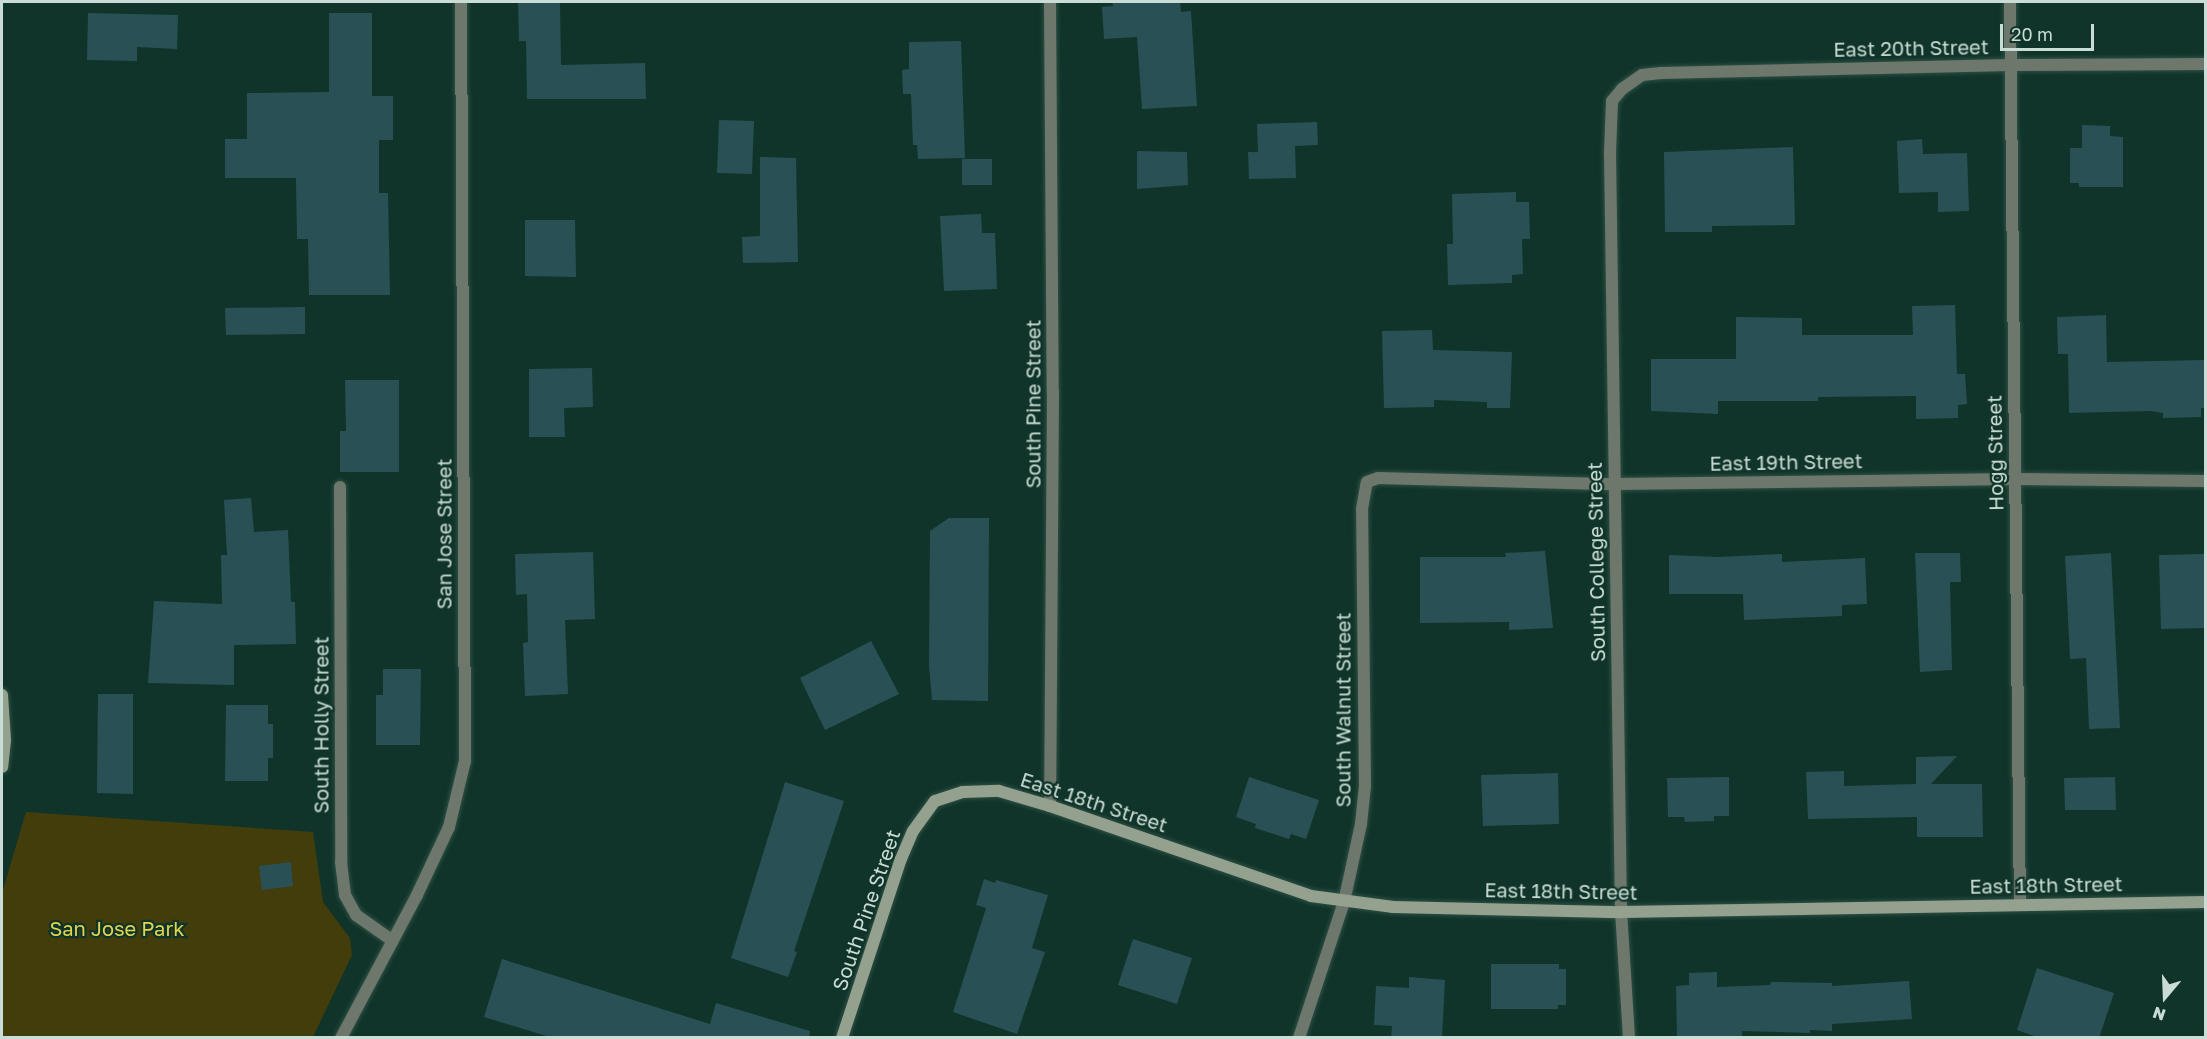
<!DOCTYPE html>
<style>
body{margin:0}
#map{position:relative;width:2207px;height:1039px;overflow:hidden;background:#103429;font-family:"Golos Text",sans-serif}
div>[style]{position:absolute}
.green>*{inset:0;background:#433d0b}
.building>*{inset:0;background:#295155}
.roads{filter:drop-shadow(0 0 2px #2e4f45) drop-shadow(0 0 2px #2e4f45)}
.street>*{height:12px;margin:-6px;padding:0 6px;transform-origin:6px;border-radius:6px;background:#6e776b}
.secondary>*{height:12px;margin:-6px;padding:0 6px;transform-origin:6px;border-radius:6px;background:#94a18e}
span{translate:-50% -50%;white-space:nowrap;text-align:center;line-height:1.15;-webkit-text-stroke:4.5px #103429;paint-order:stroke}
.street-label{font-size:20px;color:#c9dcd5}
.park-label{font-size:20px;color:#e3d44e}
.frame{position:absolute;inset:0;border:3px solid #c9dcd5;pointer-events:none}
.north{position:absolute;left:2135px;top:967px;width:60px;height:60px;-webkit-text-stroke:4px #103429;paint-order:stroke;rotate:199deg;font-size:16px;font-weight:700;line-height:24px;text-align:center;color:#c9dcd5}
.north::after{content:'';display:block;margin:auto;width:21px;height:27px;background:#c9dcd5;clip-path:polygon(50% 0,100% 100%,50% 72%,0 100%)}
.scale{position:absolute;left:2000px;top:24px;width:94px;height:27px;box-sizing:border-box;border:3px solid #c9dcd5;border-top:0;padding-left:8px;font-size:18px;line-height:21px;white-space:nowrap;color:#c9dcd5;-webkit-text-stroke:4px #103429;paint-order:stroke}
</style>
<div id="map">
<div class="green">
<div style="clip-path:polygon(26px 812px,313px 832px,323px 902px,350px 938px,352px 955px,313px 1037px,2px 1038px,2px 893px)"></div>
</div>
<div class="building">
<div style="clip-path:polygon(518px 2px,560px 2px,561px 65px,645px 63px,646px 99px,527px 99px,526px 41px,519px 41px)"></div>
<div style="clip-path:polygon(1112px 2px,1180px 2px,1181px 12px,1191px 11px,1197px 106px,1142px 109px,1137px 37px,1104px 39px,1102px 7px,1113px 6px)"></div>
<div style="clip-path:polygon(88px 13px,178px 15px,177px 49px,137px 47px,137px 61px,87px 60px)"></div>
<div style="clip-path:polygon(329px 13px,372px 13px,372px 96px,393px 96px,393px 140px,379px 140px,379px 193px,388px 193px,390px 295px,309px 295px,308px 239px,297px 239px,296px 178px,225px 178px,225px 139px,247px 139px,247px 93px,329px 92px)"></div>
<div style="clip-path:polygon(961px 41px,965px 158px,918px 159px,917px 145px,913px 145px,911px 94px,903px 94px,902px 70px,909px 69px,909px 42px)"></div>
<div style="clip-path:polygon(719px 120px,754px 121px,752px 174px,717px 173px)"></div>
<div style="clip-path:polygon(1317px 122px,1318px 145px,1295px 146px,1296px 178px,1249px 179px,1248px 152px,1258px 152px,1257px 124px)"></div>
<div style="clip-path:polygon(2082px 125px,2110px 126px,2110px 136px,2123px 137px,2123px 187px,2079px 187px,2079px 183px,2070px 183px,2070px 148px,2082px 148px)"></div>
<div style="clip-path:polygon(1922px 139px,1923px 154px,1967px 153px,1969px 211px,1938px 212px,1938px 192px,1899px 193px,1897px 141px)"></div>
<div style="clip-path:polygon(1793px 147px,1795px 225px,1712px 226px,1712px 232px,1665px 232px,1664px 152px)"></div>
<div style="clip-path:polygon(1137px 151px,1187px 152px,1188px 185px,1137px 189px)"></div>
<div style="clip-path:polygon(760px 157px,796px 158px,798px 262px,743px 263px,742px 237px,760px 236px)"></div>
<div style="clip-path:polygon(962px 159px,992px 159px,992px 185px,962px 185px)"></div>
<div style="clip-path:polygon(1516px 192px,1516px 202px,1529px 202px,1530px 239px,1522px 239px,1523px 274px,1512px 275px,1512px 283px,1448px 285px,1447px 244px,1453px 244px,1452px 194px)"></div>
<div style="clip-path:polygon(981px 214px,982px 233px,995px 233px,997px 289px,944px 291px,940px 216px)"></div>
<div style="clip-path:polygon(525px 220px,575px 220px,576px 277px,525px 276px)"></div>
<div style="clip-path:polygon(1955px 305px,1957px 374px,1965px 374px,1967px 404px,1958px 405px,1958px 418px,1916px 419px,1916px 396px,1818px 397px,1818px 401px,1718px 401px,1718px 414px,1651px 411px,1651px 359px,1736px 359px,1736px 317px,1802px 318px,1802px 335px,1913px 335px,1912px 306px)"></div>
<div style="clip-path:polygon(305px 307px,305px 334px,226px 335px,225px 308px)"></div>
<div style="clip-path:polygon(2106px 315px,2107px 362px,2205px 360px,2205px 408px,2201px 408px,2201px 417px,2163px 418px,2163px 413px,2151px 411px,2069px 413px,2068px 354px,2058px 354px,2057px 317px)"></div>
<div style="clip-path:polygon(1432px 330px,1433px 350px,1512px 352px,1510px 408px,1487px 408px,1487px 402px,1434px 400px,1434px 407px,1384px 408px,1382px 331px)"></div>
<div style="clip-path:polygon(592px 368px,593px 407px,564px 408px,565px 437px,529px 437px,529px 369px)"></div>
<div style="clip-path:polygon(345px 380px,399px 380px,399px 472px,340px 472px,340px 431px,346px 431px)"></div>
<div style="clip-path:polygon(251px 498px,254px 532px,288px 530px,291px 602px,295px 602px,296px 644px,234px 645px,234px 685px,148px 683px,154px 601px,222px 604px,221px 555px,227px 555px,224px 500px)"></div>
<div style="clip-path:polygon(949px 518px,989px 518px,988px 701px,932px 700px,929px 666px,930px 531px)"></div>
<div style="clip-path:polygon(1545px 551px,1553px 628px,1509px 630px,1509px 622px,1420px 623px,1420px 557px,1506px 557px,1505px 553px)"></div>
<div style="clip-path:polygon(593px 552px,595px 619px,565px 620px,568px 694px,525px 696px,523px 643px,528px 642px,527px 594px,516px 595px,515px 554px)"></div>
<div style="clip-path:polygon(1915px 553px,1960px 553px,1961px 582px,1950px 582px,1952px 670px,1920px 672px)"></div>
<div style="clip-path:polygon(2111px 553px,2120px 728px,2089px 729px,2086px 658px,2070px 659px,2065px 556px)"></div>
<div style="clip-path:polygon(1782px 554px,1782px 562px,1865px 558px,1867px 604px,1842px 605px,1842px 616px,1744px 620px,1743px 594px,1669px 594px,1669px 555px,1719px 557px)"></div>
<div style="clip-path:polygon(2205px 554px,2205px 628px,2161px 629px,2159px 555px)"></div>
<div style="clip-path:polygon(871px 641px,899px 694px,825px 730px,800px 678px)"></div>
<div style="clip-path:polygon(383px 669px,421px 669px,420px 745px,376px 745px,376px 695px,383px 695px)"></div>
<div style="clip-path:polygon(98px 694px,133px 694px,133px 794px,97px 793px)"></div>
<div style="clip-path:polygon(226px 705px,268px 705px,268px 724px,273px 724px,273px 758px,268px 758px,268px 781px,225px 781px)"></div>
<div style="clip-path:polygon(1957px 756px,1931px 784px,1982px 784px,1983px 837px,1917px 837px,1917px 817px,1808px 819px,1806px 772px,1844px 771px,1844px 786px,1916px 784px,1916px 757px)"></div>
<div style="clip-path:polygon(1558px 773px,1559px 824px,1483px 826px,1481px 775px)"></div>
<div style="clip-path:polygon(1249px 777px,1319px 800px,1306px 839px,1291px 834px,1289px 839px,1255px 828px,1256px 824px,1236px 817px)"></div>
<div style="clip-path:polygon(1729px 777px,1729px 816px,1714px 816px,1714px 821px,1685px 822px,1684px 817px,1668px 817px,1667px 778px)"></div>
<div style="clip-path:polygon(2115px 777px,2116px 810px,2065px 810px,2064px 778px)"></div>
<div style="clip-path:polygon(785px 782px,844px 801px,794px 951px,797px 952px,788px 977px,731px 958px)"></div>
<div style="clip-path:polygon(291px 862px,293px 886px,262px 890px,259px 866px)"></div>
<div style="clip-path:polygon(984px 879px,995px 883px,996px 880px,1048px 895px,1032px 948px,1045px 952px,1017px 1034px,953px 1012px,986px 908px,976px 905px)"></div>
<div style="clip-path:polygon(1133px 939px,1192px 958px,1177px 1004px,1118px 985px)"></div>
<div style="clip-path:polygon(502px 959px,710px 1024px,716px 1003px,810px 1031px,809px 1038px,553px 1038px,484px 1017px)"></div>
<div style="clip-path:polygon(1491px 964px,1559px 964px,1559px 969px,1566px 969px,1566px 1005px,1558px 1005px,1558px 1009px,1491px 1009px)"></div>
<div style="clip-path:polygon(2037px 968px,2114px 993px,2099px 1038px,2040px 1038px,2017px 1030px)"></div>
<div style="clip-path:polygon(1717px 972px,1717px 987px,1770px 985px,1771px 982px,1832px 983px,1832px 986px,1909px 981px,1912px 1019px,1832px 1024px,1832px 1031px,1810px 1030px,1810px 1033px,1742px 1031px,1742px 1038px,1677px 1038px,1676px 986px,1689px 985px,1689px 973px)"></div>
<div style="clip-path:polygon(1409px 977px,1445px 980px,1442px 1038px,1391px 1038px,1392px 1026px,1374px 1025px,1376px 986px,1409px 988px)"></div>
</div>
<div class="roads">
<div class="street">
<div style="left:1050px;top:2px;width:390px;rotate:89.6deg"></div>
<div style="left:1053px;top:392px;width:414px;rotate:90.4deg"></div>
<div style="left:2010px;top:2px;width:903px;rotate:89.37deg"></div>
<div style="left:340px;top:487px;width:375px;rotate:89.8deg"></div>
<div style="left:341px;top:862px;width:33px;rotate:83deg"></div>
<div style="left:345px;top:895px;width:23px;rotate:61deg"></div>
<div style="left:356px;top:915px;width:45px;rotate:35.1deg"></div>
<div style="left:341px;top:1038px;width:162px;rotate:-62deg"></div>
<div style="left:417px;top:895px;width:75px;rotate:-64.8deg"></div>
<div style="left:449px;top:827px;width:68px;rotate:-76.4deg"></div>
<div style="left:465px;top:761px;width:759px;rotate:-90.3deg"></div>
<div style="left:1299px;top:1038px;width:143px;rotate:-71.7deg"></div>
<div style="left:1344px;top:902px;width:80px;rotate:-77.7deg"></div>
<div style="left:1361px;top:824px;width:38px;rotate:-84deg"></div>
<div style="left:1365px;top:786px;width:277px;rotate:-90.6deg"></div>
<div style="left:1362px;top:509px;width:27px;rotate:-80deg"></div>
<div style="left:1367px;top:482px;width:12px;rotate:-20deg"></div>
<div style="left:1378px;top:478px;width:236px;rotate:1.5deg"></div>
<div style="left:1614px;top:484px;width:401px;rotate:-0.7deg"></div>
<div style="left:2015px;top:479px;width:191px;rotate:0.6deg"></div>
<div style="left:1629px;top:1038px;width:126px;rotate:-93.6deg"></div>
<div style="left:1621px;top:912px;width:759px;rotate:-90.83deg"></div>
<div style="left:1610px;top:153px;width:52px;rotate:-87.8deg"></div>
<div style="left:1612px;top:101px;width:16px;rotate:-50deg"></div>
<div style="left:1622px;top:89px;width:24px;rotate:-35deg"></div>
<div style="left:1642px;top:75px;width:19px;rotate:-6deg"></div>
<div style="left:1661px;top:73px;width:349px;rotate:-1.3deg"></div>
<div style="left:2010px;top:65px;width:196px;rotate:-0.3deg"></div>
</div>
<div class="secondary">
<div style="left:2px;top:695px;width:45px;rotate:86.2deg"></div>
<div style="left:5px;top:740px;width:27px;rotate:96deg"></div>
<div style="left:842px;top:1038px;width:188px;rotate:-71.8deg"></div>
<div style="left:901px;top:859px;width:30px;rotate:-67deg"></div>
<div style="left:913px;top:831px;width:37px;rotate:-54deg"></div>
<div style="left:935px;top:801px;width:29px;rotate:-18deg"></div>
<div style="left:963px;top:792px;width:36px;rotate:-2deg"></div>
<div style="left:999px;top:791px;width:53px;rotate:16.4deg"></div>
<div style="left:1050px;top:806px;width:276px;rotate:19deg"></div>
<div style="left:1311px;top:896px;width:83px;rotate:7.6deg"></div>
<div style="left:1393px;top:907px;width:228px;rotate:1.3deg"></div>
<div style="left:1621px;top:912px;width:585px;rotate:-0.98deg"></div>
</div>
</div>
<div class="street-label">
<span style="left:1911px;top:48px;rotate:-1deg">East 20th Street</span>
<span style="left:1033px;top:404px;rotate:-90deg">South Pine Street</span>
<span style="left:1995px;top:453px;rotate:-91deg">Hogg Street</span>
<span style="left:1786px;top:462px;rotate:-1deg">East 19th Street</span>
<span style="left:444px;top:534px;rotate:-90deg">San Jose Street</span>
<span style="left:1596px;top:562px;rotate:-91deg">South College Street</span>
<span style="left:1343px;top:710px;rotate:-90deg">South Walnut Street</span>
<span style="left:321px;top:725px;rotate:-90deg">South Holly Street</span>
<span style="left:1094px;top:802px;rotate:18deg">East 18th Street</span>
<span style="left:2046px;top:885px;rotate:-1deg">East 18th Street</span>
<span style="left:1561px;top:891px;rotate:1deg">East 18th Street</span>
<span style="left:866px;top:910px;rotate:-71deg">South Pine Street</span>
</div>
<div class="park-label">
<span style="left:117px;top:928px">San Jose Park</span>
</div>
<div class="frame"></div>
<div class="north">N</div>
<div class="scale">20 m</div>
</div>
